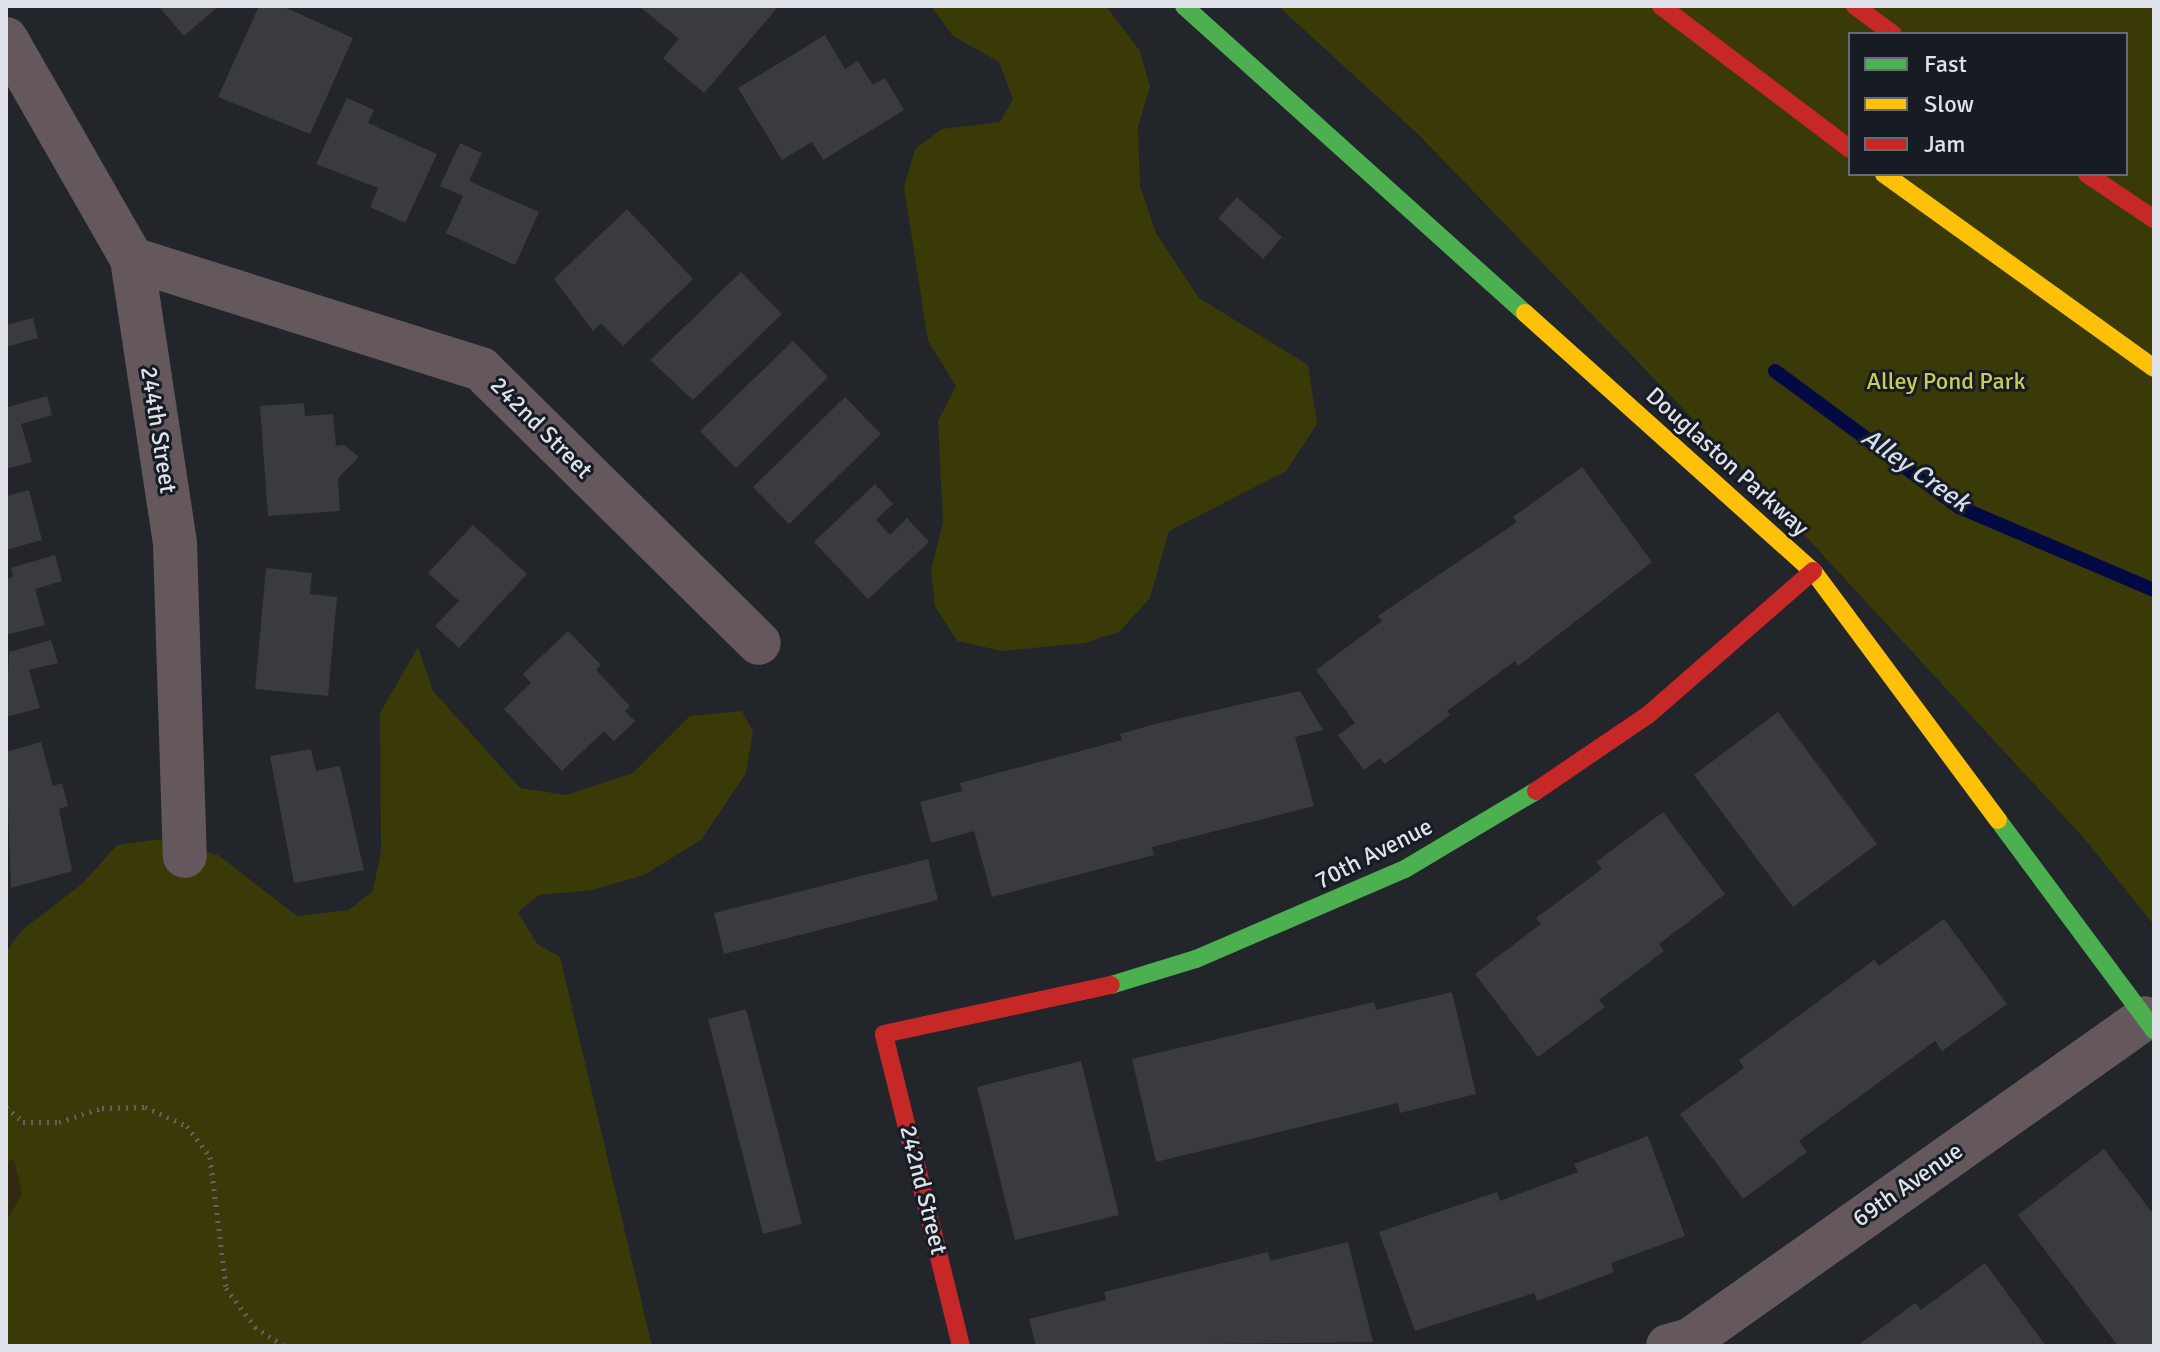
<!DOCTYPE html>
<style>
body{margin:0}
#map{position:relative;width:2160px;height:1352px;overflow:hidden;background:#22252a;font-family:Signika,sans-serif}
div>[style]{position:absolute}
.green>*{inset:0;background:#393a08}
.sand>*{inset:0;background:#312a0e}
.stream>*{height:14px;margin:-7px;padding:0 7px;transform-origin:7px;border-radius:7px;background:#030a43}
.building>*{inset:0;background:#393b3f}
.path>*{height:5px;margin-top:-2.5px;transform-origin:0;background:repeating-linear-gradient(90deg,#675f64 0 2px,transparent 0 8px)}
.street>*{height:44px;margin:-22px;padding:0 22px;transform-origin:22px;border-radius:22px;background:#65585d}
.fast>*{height:18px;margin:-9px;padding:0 9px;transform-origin:9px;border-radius:9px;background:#4caf50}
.slow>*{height:18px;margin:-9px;padding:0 9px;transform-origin:9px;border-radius:9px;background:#ffc107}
.jam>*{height:18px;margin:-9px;padding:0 9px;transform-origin:9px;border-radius:9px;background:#c62828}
span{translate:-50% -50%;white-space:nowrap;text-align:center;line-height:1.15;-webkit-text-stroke:6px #161b24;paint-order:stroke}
.park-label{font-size:24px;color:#cacc53}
.street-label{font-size:24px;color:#dfe3e9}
.water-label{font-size:26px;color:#d3ddf0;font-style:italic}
.frame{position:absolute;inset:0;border:8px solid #dfe3e9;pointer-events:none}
.legend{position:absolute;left:1848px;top:32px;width:280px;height:144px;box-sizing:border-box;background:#161b24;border:2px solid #666b73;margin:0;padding:10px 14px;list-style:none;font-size:24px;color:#dfe3e9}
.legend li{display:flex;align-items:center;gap:16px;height:40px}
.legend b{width:40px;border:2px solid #666b73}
</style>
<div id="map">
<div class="green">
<div style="clip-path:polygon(931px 6px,1106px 6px,1140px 51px,1150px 87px,1138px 127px,1140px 186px,1156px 233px,1199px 298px,1308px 365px,1317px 424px,1286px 471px,1169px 531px,1150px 598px,1119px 632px,1084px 643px,1002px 651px,957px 641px,935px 606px,931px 570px,943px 523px,938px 421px,956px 386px,928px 341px,904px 187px,915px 149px,942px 129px,1000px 122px,1013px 99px,999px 62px,953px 36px)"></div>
<div style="clip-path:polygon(evenodd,1278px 6px,2154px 6px,2154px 925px,2083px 837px,1798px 528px,1418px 134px,1278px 6px,1850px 34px,2126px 34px,2126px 174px,1850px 174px,1850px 34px)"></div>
<div style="clip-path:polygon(418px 647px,433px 691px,520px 788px,566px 795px,633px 773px,690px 716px,742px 711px,753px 732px,746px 773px,701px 840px,644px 875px,592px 890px,539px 895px,518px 912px,537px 944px,560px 957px,652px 1346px,6px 1346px,6px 952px,22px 930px,82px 884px,117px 845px,161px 839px,218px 855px,297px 916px,349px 910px,373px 891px,381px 850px,380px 713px)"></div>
</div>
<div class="sand">
<div style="clip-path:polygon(14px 1159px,22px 1194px,6px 1222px,6px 1162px)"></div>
</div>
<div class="stream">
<div style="left:1775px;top:371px;width:229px;rotate:36.5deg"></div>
<div style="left:1959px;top:507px;width:212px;rotate:23.1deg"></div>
</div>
<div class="building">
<div style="clip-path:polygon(158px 6px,219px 6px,184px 36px)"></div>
<div style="clip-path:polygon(259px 6px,282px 6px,353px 38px,310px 134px,218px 97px)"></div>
<div style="clip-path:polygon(639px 6px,779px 6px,704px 93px,663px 58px,679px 39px)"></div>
<div style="clip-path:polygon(825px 35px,845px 69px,858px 61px,873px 85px,885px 78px,904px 110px,823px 160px,812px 142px,782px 160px,738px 88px)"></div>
<div style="clip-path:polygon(347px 98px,374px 110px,368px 123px,437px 154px,405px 223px,370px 207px,378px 188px,316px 164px)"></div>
<div style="clip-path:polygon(460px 143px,482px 153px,469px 181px,539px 212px,515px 265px,446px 233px,463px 196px,440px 186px)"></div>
<div style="clip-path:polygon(1237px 197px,1282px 237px,1263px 259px,1218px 218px)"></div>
<div style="clip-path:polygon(627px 209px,693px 279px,623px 346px,601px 323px,593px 331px,554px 279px)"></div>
<div style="clip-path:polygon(741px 272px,782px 314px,693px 400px,650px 360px)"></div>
<div style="clip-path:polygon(33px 318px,38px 338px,6px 347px,6px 325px)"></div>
<div style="clip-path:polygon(793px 341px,828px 377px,736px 468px,700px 431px)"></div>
<div style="clip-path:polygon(47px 396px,52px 415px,21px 424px,32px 462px,6px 469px,8px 407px)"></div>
<div style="clip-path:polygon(845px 397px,881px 434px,789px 524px,753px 487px)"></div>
<div style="clip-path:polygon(304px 403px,305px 416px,333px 414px,336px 446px,344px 445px,359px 457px,338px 478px,340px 511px,268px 516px,260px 406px)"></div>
<div style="clip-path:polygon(1582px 467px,1652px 562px,1518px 666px,1515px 661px,1447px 711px,1450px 715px,1385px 764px,1380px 758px,1364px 770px,1338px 735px,1355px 723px,1316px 670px,1382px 621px,1378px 616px,1517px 522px,1513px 517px)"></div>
<div style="clip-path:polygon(875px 484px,893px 504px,876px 520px,890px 535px,907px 518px,929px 542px,868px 599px,814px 542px)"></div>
<div style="clip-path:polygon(29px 490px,42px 540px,6px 550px,6px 496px)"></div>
<div style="clip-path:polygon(473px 525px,527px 574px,459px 648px,435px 626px,459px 601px,428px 573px)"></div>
<div style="clip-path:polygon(55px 555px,62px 581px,35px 589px,45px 625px,6px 635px,6px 579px,13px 577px,11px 568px)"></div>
<div style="clip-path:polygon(266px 568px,312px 573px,310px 594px,337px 597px,328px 696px,255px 689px)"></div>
<div style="clip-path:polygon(568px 631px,601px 665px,596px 670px,630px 706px,625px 711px,635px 721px,614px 741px,604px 731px,562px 771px,504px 709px,531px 683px,523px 674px)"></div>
<div style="clip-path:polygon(51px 640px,58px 663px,29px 670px,40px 708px,6px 717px,9px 652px)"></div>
<div style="clip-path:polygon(1300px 691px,1323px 730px,1295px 737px,1314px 806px,1152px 847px,1154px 855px,992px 897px,974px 831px,931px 843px,920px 802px,962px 791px,960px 783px,1122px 740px,1120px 734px,1159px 723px)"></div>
<div style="clip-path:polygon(1778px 712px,1877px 844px,1793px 907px,1694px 775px)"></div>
<div style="clip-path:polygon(41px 742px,53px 786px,62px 783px,68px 806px,59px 809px,72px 871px,11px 888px,6px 752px)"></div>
<div style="clip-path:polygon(311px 749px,316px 771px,340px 766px,364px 870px,294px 883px,270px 756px)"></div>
<div style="clip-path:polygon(1663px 812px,1725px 894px,1659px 944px,1664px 951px,1599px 1000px,1605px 1007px,1538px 1057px,1475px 974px,1541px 924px,1536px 918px,1602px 869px,1596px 862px)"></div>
<div style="clip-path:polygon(928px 859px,938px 900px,724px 954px,714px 913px)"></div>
<div style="clip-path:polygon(1944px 919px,2007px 1004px,1942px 1051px,1935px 1041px,1799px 1141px,1807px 1152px,1743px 1199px,1680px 1114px,1744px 1068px,1739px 1060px,1839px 986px,1874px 960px,1879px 966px)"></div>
<div style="clip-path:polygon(1452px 992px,1476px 1094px,1400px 1113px,1398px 1103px,1156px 1162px,1132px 1059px,1374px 1002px,1376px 1010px)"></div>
<div style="clip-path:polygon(746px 1009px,802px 1224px,763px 1234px,708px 1019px)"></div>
<div style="clip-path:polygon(1081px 1061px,1119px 1215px,1015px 1240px,977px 1087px)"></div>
<div style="clip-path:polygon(1648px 1136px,1685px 1236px,1611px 1263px,1614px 1272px,1537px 1301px,1534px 1293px,1415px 1331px,1379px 1232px,1497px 1192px,1500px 1201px,1578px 1172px,1574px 1164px)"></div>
<div style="clip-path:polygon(2104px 1149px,2154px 1215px,2154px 1346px,2118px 1346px,2018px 1215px)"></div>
<div style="clip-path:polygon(1348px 1242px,1373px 1342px,1036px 1346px,1029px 1319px,1106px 1300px,1104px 1292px,1268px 1252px,1270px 1261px)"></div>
<div style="clip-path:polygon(1985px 1263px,2046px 1346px,1857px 1346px,1915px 1303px,1921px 1310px)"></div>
</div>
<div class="path">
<div style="left:6px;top:1107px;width:23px;rotate:41deg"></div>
<div style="left:23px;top:1122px;width:36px"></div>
<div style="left:59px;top:1122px;width:45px;rotate:-18deg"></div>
<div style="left:102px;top:1108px;width:43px;rotate:-1.3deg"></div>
<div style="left:145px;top:1107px;width:46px;rotate:24.3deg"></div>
<div style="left:187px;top:1126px;width:39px;rotate:53deg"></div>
<div style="left:210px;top:1157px;width:132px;rotate:83deg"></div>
<div style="left:226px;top:1288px;width:49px;rotate:53.4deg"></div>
<div style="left:255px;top:1327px;width:35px;rotate:33deg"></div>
</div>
<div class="street">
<div style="left:6px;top:39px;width:254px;rotate:60.2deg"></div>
<div style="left:132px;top:259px;width:288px;rotate:81.4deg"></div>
<div style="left:175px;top:544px;width:312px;rotate:88.2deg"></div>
<div style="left:132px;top:259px;width:366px;rotate:17.5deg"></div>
<div style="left:481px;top:369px;width:390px;rotate:44.6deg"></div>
<div style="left:1668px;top:1346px;width:23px;rotate:-15deg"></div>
<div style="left:1690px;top:1340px;width:557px;rotate:-35.29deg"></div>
</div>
<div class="fast">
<div style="left:1184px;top:6px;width:459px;rotate:42deg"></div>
<div style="left:1998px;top:820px;width:262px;rotate:53.4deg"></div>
<div style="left:1111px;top:985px;width:89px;rotate:-17deg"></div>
<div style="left:1196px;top:959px;width:228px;rotate:-23.3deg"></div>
<div style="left:1405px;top:869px;width:152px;rotate:-30.8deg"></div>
</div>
<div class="slow">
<div style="left:1884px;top:174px;width:332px;rotate:35.7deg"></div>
<div style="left:1525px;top:313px;width:387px;rotate:41.9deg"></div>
<div style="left:1813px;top:571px;width:310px;rotate:53.4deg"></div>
</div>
<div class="jam">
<div style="left:1661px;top:6px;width:237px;rotate:37.1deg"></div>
<div style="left:1855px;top:6px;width:47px;rotate:36.4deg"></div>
<div style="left:2087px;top:174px;width:81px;rotate:33.9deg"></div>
<div style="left:1536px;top:791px;width:135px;rotate:-34.2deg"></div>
<div style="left:1648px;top:715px;width:219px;rotate:-41.1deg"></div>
<div style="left:961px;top:1346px;width:321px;rotate:-103.9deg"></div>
<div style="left:884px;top:1034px;width:232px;rotate:-12.2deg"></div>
</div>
<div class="park-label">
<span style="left:1946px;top:382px">Alley Pond Park</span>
</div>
<div class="street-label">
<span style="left:541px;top:428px;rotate:45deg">242nd Street</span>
<span style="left:158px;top:430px;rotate:81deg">244th Street</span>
<span style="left:1727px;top:462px;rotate:42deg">Douglaston Parkway</span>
<span style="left:1374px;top:854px;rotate:-27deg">70th Avenue</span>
<span style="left:1908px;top:1185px;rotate:-35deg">69th Avenue</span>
<span style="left:923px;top:1190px;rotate:76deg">242nd Street</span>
</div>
<div class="water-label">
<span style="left:1915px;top:471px;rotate:35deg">Alley Creek</span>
</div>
<div class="frame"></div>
<ul class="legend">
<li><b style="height:10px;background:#4caf50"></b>Fast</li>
<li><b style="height:10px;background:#ffc107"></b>Slow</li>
<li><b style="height:10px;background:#c62828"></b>Jam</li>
</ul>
</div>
